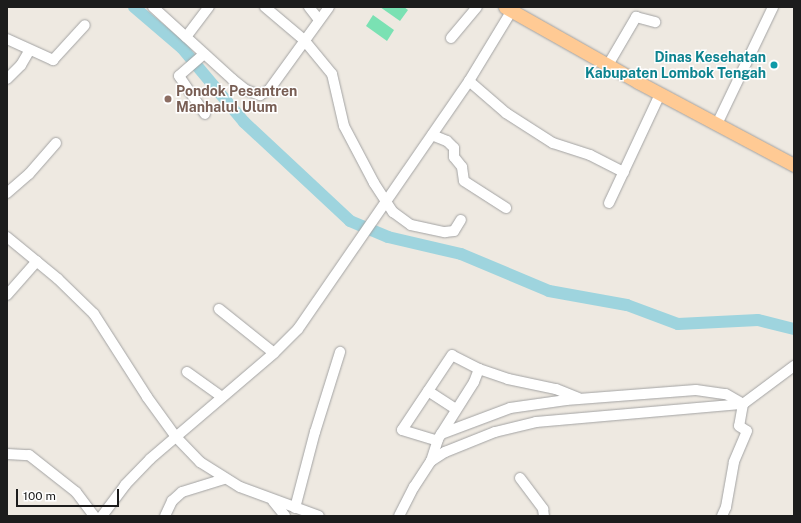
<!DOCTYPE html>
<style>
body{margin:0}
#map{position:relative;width:801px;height:523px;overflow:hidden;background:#eee9e1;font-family:"Public Sans",sans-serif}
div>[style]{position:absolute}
.pitch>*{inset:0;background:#7ae1b3}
.river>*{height:12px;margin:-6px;padding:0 6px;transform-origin:6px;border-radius:6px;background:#9ed4de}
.roads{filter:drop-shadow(0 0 1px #a3a3a3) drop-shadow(0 0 1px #a3a3a3)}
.minor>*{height:10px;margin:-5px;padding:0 5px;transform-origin:5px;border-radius:5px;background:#fff}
.major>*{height:13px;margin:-6.5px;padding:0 6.5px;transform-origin:6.5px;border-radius:6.5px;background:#ffca94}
.dots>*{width:11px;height:11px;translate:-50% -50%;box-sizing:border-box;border:2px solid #fff;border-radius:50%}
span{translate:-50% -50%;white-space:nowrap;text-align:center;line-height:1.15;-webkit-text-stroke:3px #fff;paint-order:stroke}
.culture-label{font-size:14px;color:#0d838f;font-weight:700}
.right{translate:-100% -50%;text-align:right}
.education-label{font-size:14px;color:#785e54;font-weight:700}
.left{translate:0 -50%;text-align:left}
.frame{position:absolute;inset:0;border:8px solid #1c1c1c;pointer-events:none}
.scale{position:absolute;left:16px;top:489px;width:103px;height:18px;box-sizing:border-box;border:2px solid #1c1c1c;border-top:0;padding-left:5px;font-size:12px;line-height:14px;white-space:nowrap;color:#1c1c1c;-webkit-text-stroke:3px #fff;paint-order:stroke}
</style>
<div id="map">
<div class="pitch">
<div style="clip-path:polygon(380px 7px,404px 7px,408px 10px,400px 21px)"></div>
<div style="clip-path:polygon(373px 15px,394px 30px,387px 41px,366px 26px)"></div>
</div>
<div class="river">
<div style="left:134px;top:7px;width:63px;rotate:40.5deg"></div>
<div style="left:182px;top:48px;width:97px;rotate:50deg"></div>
<div style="left:244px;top:122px;width:145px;rotate:43deg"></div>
<div style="left:350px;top:221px;width:41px;rotate:22.8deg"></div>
<div style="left:388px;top:237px;width:75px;rotate:13.1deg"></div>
<div style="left:461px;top:254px;width:95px;rotate:22.8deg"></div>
<div style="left:549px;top:291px;width:79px;rotate:10.2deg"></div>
<div style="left:627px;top:305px;width:54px;rotate:20.4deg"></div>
<div style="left:678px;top:324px;width:80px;rotate:-2.9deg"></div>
<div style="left:758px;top:320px;width:37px;rotate:14deg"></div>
</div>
<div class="roads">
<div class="minor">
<div style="left:153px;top:7px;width:107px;rotate:42.3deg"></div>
<div style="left:232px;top:79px;width:18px;rotate:38deg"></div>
<div style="left:246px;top:90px;width:15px;rotate:20deg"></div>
<div style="left:260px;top:95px;width:10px;rotate:-29deg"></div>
<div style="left:269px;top:90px;width:102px;rotate:-54.1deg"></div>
<div style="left:265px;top:7px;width:51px;rotate:40.2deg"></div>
<div style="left:304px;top:40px;width:44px;rotate:50.5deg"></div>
<div style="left:332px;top:74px;width:53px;rotate:77deg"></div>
<div style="left:344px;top:126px;width:64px;rotate:62.2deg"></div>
<div style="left:374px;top:183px;width:35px;rotate:57deg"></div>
<div style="left:393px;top:212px;width:22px;rotate:36deg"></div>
<div style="left:411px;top:225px;width:35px;rotate:12deg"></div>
<div style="left:445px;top:232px;width:9px;rotate:-6deg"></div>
<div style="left:454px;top:231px;width:13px;rotate:-58deg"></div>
<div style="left:309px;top:7px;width:16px;rotate:52deg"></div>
<div style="left:186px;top:37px;width:38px;rotate:-53deg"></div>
<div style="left:451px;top:38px;width:40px;rotate:-50deg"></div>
<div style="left:7px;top:39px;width:51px;rotate:24.5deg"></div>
<div style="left:53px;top:60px;width:47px;rotate:-47.6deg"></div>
<div style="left:204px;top:54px;width:33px;rotate:139deg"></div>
<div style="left:179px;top:76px;width:46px;rotate:55.6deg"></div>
<div style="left:608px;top:65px;width:56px;rotate:-59.7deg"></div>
<div style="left:636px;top:17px;width:20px;rotate:15deg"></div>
<div style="left:7px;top:79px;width:20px;rotate:-45deg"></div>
<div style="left:21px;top:65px;width:16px;rotate:-60deg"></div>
<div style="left:469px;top:81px;width:49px;rotate:40.9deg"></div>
<div style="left:506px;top:113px;width:56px;rotate:32.6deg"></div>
<div style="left:553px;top:143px;width:39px;rotate:18deg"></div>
<div style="left:590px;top:155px;width:38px;rotate:27deg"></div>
<div style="left:717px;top:124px;width:130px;rotate:-64.4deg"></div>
<div style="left:432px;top:135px;width:16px;rotate:22deg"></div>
<div style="left:447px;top:141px;width:10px;rotate:45deg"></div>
<div style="left:454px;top:148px;width:9px;rotate:90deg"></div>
<div style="left:454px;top:157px;width:13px;rotate:51deg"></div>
<div style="left:462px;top:167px;width:14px;rotate:82deg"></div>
<div style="left:464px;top:181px;width:50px;rotate:32.7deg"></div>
<div style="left:7px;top:193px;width:29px;rotate:-41deg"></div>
<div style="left:29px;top:174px;width:41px;rotate:-48.9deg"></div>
<div style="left:609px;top:203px;width:120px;rotate:-64.9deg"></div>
<div style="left:7px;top:237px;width:66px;rotate:39.5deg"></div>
<div style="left:58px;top:279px;width:50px;rotate:44.2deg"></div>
<div style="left:94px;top:314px;width:98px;rotate:57.4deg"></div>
<div style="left:147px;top:397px;width:49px;rotate:54.1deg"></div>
<div style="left:176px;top:437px;width:35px;rotate:46deg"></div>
<div style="left:200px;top:462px;width:47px;rotate:32deg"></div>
<div style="left:240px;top:487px;width:84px;rotate:20.2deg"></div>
<div style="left:7px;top:295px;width:45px;rotate:-48.6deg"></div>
<div style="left:219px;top:309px;width:70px;rotate:38.7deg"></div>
<div style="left:479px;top:369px;width:31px;rotate:19deg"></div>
<div style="left:508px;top:379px;width:49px;rotate:11.8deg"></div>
<div style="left:556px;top:389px;width:24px;rotate:22deg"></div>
<div style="left:187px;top:372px;width:43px;rotate:35.5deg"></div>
<div style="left:428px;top:391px;width:33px;rotate:33deg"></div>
<div style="left:441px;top:434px;width:74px;rotate:-20.6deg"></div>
<div style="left:510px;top:408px;width:57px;rotate:-8.1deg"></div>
<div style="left:566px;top:400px;width:130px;rotate:-4.4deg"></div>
<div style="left:696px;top:390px;width:30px;rotate:8deg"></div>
<div style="left:726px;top:394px;width:20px;rotate:30deg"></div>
<div style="left:743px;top:404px;width:22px;rotate:100deg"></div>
<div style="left:739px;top:426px;width:9px;rotate:32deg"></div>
<div style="left:747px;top:431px;width:34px;rotate:113deg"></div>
<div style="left:734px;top:462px;width:46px;rotate:100.1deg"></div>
<div style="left:726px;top:507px;width:10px;rotate:114deg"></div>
<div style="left:7px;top:454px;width:22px;rotate:3deg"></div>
<div style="left:29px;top:455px;width:60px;rotate:38.2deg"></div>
<div style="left:76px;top:492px;width:30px;rotate:53deg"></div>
<div style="left:431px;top:461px;width:23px;rotate:-72deg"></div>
<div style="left:438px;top:439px;width:67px;rotate:-57.7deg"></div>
<div style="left:474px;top:382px;width:14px;rotate:-69deg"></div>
<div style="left:479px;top:369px;width:30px;rotate:-153deg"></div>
<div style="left:452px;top:355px;width:90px;rotate:123.7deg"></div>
<div style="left:402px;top:430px;width:37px;rotate:17deg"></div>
<div style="left:520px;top:478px;width:39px;rotate:53deg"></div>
<div style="left:543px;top:509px;width:7px;rotate:82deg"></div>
<div style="left:273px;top:501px;width:19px;rotate:51deg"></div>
<div style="left:295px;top:508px;width:79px;rotate:-75.3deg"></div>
<div style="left:315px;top:432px;width:84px;rotate:-72.6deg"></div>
<div style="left:102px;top:516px;width:39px;rotate:-53deg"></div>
<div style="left:125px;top:485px;width:36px;rotate:-46deg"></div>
<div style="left:150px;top:459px;width:163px;rotate:-40.5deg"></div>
<div style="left:274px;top:353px;width:34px;rotate:-45deg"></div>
<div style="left:298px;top:329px;width:301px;rotate:-55.4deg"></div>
<div style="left:469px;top:81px;width:87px;rotate:-58.7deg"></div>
<div style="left:165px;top:516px;width:17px;rotate:-65deg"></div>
<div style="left:172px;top:501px;width:13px;rotate:-42deg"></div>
<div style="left:182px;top:492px;width:44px;rotate:-17.2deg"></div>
<div style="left:399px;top:516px;width:33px;rotate:-63deg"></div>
<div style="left:414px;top:487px;width:31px;rotate:-57deg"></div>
<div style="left:431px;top:461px;width:17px;rotate:-33deg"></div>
<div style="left:445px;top:452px;width:54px;rotate:-21.8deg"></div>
<div style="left:495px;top:432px;width:42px;rotate:-13.7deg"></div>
<div style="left:536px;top:422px;width:208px;rotate:-5deg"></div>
<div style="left:743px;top:404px;width:64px;rotate:-36.7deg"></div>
</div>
<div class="major">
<div style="left:505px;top:7px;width:153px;rotate:29.4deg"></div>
<div style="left:638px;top:82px;width:177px;rotate:28deg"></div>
</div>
</div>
<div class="dots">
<div style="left:774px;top:65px;background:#0f9aa8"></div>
<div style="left:168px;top:99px;background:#8d6e63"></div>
</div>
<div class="culture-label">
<span class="right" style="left:766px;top:65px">Dinas Kesehatan<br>Kabupaten Lombok Tengah</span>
</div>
<div class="education-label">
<span class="left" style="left:176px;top:99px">Pondok Pesantren<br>Manhalul Ulum</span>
</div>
<div class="frame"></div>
<div class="scale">100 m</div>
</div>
